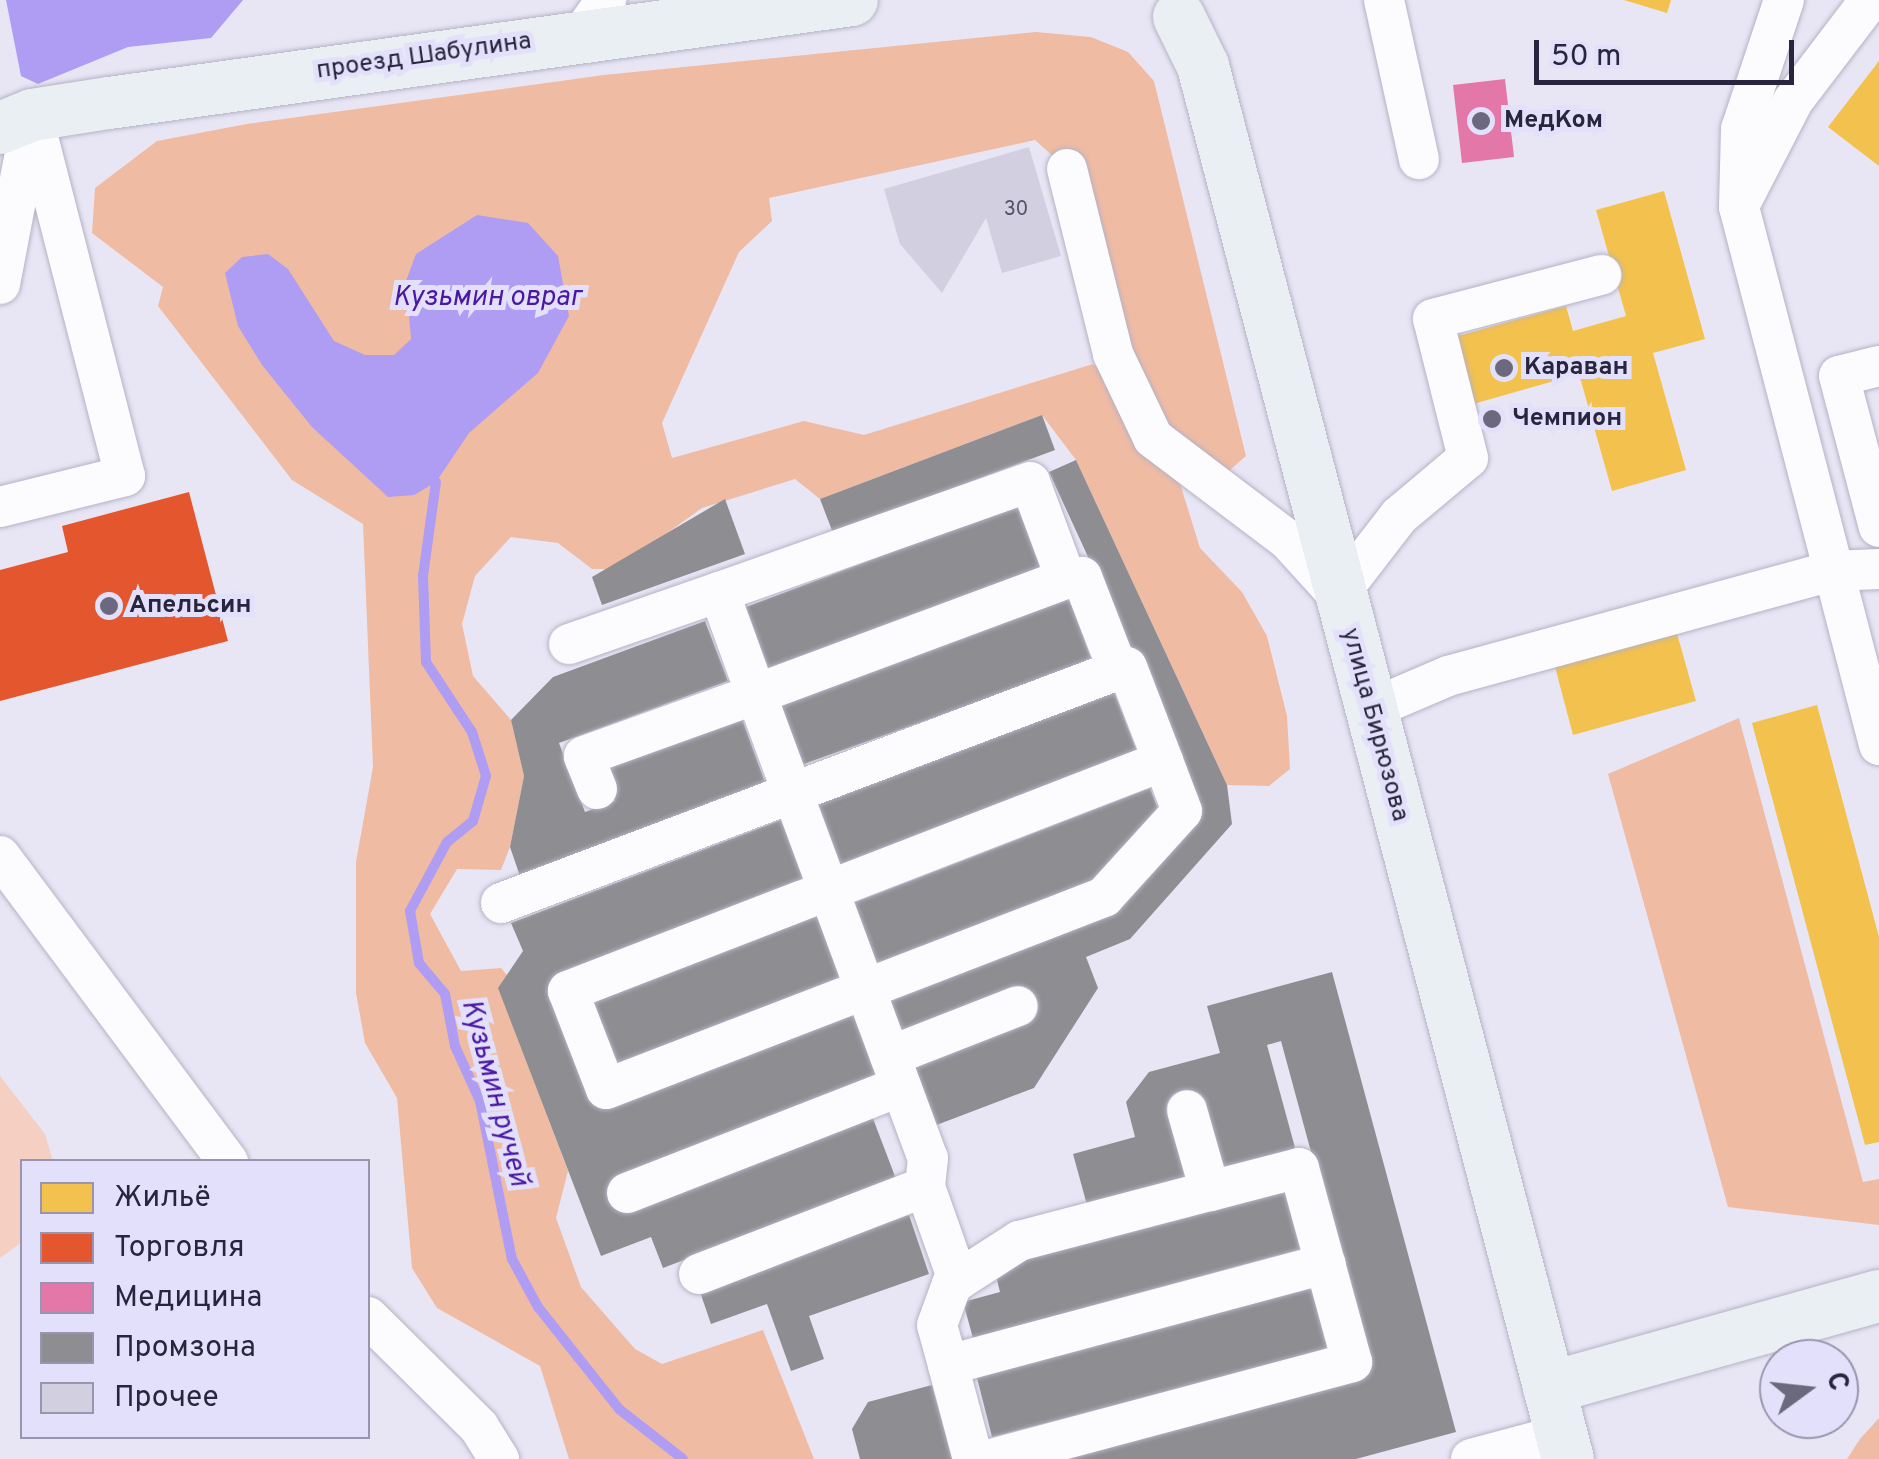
<!DOCTYPE html>
<meta charset="utf-8">
<style>
body{margin:0}
#map{position:relative;width:1879px;height:1459px;overflow:hidden;background:#e8e6f5;font-family:Overpass,sans-serif}
div>[style]{position:absolute}
.green>*{inset:0;background:#f4cfc2}
.forest>*{inset:0;background:#f0bba3}
.water>*{inset:0;background:#ae9df3}
.homes>*{inset:0;background:#f2c14e}
.shops>*{inset:0;background:#e4572e}
.health>*{inset:0;background:#e377a8}
.industry>*{inset:0;background:#8d8d92}
.stream>*{height:10px;margin:-5px;padding:0 5px;transform-origin:5px;border-radius:5px;background:#ae9df3}
.building>*{inset:0;background:#d1cfe0}
.roads{filter:drop-shadow(0 0 2px #b5b2c5) drop-shadow(0 0 2px #b5b2c5)}
.minor>*{height:40px;margin:-20px;padding:0 20px;transform-origin:20px;border-radius:20px;background:#fcfbfe}
.major>*{height:52px;margin:-26px;padding:0 26px;transform-origin:26px;border-radius:26px;background:#eaeff4}
.dots>*{width:28px;height:28px;translate:-50% -50%;box-sizing:border-box;border:5px solid #e3e0fb;border-radius:50%}
span{translate:-50% -50%;white-space:nowrap;text-align:center;line-height:1.15;-webkit-text-stroke:10px #e3e0fb;paint-order:stroke}
.number-label{font-size:20px;color:#565269}
.number-label span{-webkit-text-stroke-width:0}
.street-label{font-size:25px;color:#29253e}
.poi-label{font-size:25px;color:#29253e;font-weight:700}
.left{translate:0 -50%;text-align:left}
.water-label{font-size:28px;color:#4b18a3;font-style:italic}
.legend{position:absolute;left:20px;top:1159px;width:350px;height:280px;box-sizing:border-box;background:#e3e0fb;border:2px solid #9995af;margin:0;padding:12px 18px;list-style:none;font-size:30px;color:#29253e}
.legend li{display:flex;align-items:center;gap:20px;height:50px}
.legend b{width:50px;border:2px solid #9995af}
.north{position:absolute;left:1759px;top:1339px;width:100px;height:100px;box-sizing:border-box;background:#e3e0fb;border:2px solid #9995af;border-radius:50%;rotate:75deg;font-size:28px;font-weight:700;line-height:40px;text-align:center;color:#29253e}
.north::after{content:'';display:block;margin:auto;width:35px;height:45px;background:#6c697e;clip-path:polygon(50% 0,100% 100%,50% 72%,0 100%)}
.scale{position:absolute;left:1534px;top:40px;width:260px;height:45px;box-sizing:border-box;border:5px solid #29253e;border-top:0;padding-left:12px;font-size:30px;line-height:35px;white-space:nowrap;color:#29253e;-webkit-text-stroke:8px #e3e0fb;paint-order:stroke}
</style>
<div id="map">
<div class="green">
<div style="clip-path:polygon(0 1076px,45px 1134px,53px 1161px,22px 1162px,22px 1242px,0 1258px)"></div>
</div>
<div class="forest">
<div style="clip-path:polygon(evenodd,1036px 32px,1091px 37px,1128px 52px,1154px 81px,1246px 456px,1215px 483px,1170px 451px,1200px 548px,1242px 592px,1267px 636px,1287px 716px,1290px 769px,1269px 786px,1227px 785px,1076px 460px,1042px 415px,820px 499px,795px 479px,702px 508px,617px 569px,592px 569px,558px 543px,511px 537px,475px 576px,462px 624px,473px 676px,511px 720px,524px 776px,510px 847px,501px 870px,457px 869px,430px 914px,461px 971px,501px 968px,507px 975px,499px 989px,568px 1171px,556px 1218px,581px 1287px,635px 1349px,662px 1364px,763px 1330px,814px 1459px,569px 1459px,540px 1366px,437px 1308px,412px 1268px,397px 1098px,365px 1043px,356px 993px,356px 862px,373px 767px,363px 524px,292px 480px,158px 306px,163px 287px,92px 233px,95px 188px,157px 141px,247px 124px,604px 75px,1036px 32px,1035px 140px,1067px 169px,1123px 393px,1093px 364px,864px 435px,804px 421px,672px 458px,662px 423px,739px 252px,772px 221px,769px 198px,1035px 140px)"></div>
<div style="clip-path:polygon(1739px 718px,1863px 1182px,1879px 1179px,1879px 1225px,1728px 1207px,1608px 774px)"></div>
<div style="clip-path:polygon(1879px 1418px,1879px 1459px,1847px 1459px,1860px 1439px)"></div>
</div>
<div class="water">
<div style="clip-path:polygon(6px 0,243px 0,211px 38px,128px 47px,38px 84px,21px 76px)"></div>
<div style="clip-path:polygon(477px 215px,528px 223px,558px 256px,569px 316px,538px 373px,469px 433px,436px 482px,414px 495px,388px 497px,312px 427px,262px 365px,238px 326px,225px 273px,242px 257px,268px 254px,288px 269px,334px 341px,365px 355px,394px 355px,411px 339px,406px 281px,416px 254px)"></div>
</div>
<div class="homes">
<div style="clip-path:polygon(1624px 0,1671px 0,1667px 13px)"></div>
<div style="clip-path:polygon(1879px 61px,1879px 166px,1828px 127px)"></div>
<div style="clip-path:polygon(1664px 191px,1705px 339px,1653px 353px,1686px 470px,1612px 491px,1579px 374px,1466px 406px,1447px 339px,1566px 306px,1573px 331px,1626px 316px,1596px 210px)"></div>
<div style="clip-path:polygon(1676px 630px,1696px 701px,1573px 735px,1554px 663px)"></div>
<div style="clip-path:polygon(1817px 705px,1879px 937px,1879px 1142px,1865px 1145px,1752px 723px)"></div>
</div>
<div class="shops">
<div style="clip-path:polygon(189px 492px,228px 641px,0 701px,0 570px,68px 552px,62px 526px)"></div>
</div>
<div class="health">
<div style="clip-path:polygon(1505px 79px,1514px 157px,1462px 163px,1453px 85px)"></div>
</div>
<div class="industry">
<div style="clip-path:polygon(1042px 415px,1055px 450px,833px 533px,820px 499px)"></div>
<div style="clip-path:polygon(1076px 460px,1227px 785px,1232px 824px,1130px 939px,1086px 957px,1098px 988px,1034px 1088px,926px 1129px,878px 1001px,1112px 911px,1195px 817px,1199px 798px,1049px 472px)"></div>
<div style="clip-path:polygon(725px 499px,745px 554px,602px 605px,592px 577px)"></div>
<div style="clip-path:polygon(1025px 502px,1049px 565px,769px 670px,746px 607px)"></div>
<div style="clip-path:polygon(1069px 598px,1092px 661px,801px 765px,779px 702px)"></div>
<div style="clip-path:polygon(705px 621px,728px 681px,559px 743px,585px 812px,615px 801px,603px 770px,742px 719px,766px 785px,520px 876px,510px 847px,524px 776px,511px 720px,553px 677px)"></div>
<div style="clip-path:polygon(1114px 692px,1138px 754px,836px 869px,812px 806px)"></div>
<div style="clip-path:polygon(1150px 788px,1161px 817px,1107px 875px,872px 966px,848px 905px)"></div>
<div style="clip-path:polygon(786px 818px,811px 883px,552px 982px,599px 1106px,855px 1008px,882px 1080px,872px 1116px,896px 1179px,663px 1268px,651px 1237px,601px 1256px,498px 988px,523px 951px,511px 923px)"></div>
<div style="clip-path:polygon(819px 914px,844px 978px,616px 1065px,592px 1001px)"></div>
<div style="clip-path:polygon(1332px 972px,1456px 1432px,1356px 1459px,1045px 1459px,1370px 1370px,1281px 1041px,1267px 1045px,1297px 1155px,1087px 1205px,1073px 1154px,1135px 1137px,1126px 1102px,1149px 1072px,1220px 1053px,1207px 1006px)"></div>
<div style="clip-path:polygon(1295px 1181px,1312px 1246px,973px 1338px,963px 1302px,1000px 1292px,995px 1272px,1027px 1253px)"></div>
<div style="clip-path:polygon(909px 1215px,929px 1274px,809px 1316px,824px 1359px,791px 1371px,767px 1304px,711px 1324px,699px 1289px)"></div>
<div style="clip-path:polygon(1322px 1285px,1339px 1347px,992px 1437px,976px 1374px)"></div>
<div style="clip-path:polygon(932px 1385px,952px 1459px,860px 1459px,852px 1429px,868px 1402px)"></div>
</div>
<div class="stream">
<div style="left:436px;top:482px;width:95px;rotate:97.9deg"></div>
<div style="left:423px;top:576px;width:86px;rotate:88deg"></div>
<div style="left:426px;top:662px;width:84px;rotate:56.7deg"></div>
<div style="left:472px;top:732px;width:46px;rotate:72.3deg"></div>
<div style="left:486px;top:776px;width:47px;rotate:106.1deg"></div>
<div style="left:473px;top:821px;width:33px;rotate:141deg"></div>
<div style="left:447px;top:842px;width:78px;rotate:118.2deg"></div>
<div style="left:410px;top:911px;width:53px;rotate:80.2deg"></div>
<div style="left:419px;top:963px;width:40px;rotate:50deg"></div>
<div style="left:445px;top:994px;width:53px;rotate:79.1deg"></div>
<div style="left:455px;top:1046px;width:60px;rotate:65.6deg"></div>
<div style="left:480px;top:1101px;width:161px;rotate:78.6deg"></div>
<div style="left:512px;top:1259px;width:55px;rotate:61.6deg"></div>
<div style="left:538px;top:1307px;width:130px;rotate:51.5deg"></div>
<div style="left:619px;top:1409px;width:81px;rotate:38deg"></div>
</div>
<div class="building">
<div style="clip-path:polygon(1029px 147px,1061px 256px,1002px 273px,986px 218px,942px 293px,900px 244px,884px 189px)"></div>
</div>
<div class="roads">
<div class="minor">
<div style="left:1384px;top:0;width:163px;rotate:77.6deg"></div>
<div style="left:1784px;top:0;width:136px;rotate:108.4deg"></div>
<div style="left:1741px;top:129px;width:78px;rotate:91.5deg"></div>
<div style="left:1739px;top:207px;width:556px;rotate:75.41deg"></div>
<div style="left:582px;top:34px;width:42px;rotate:-54.8deg"></div>
<div style="left:1067px;top:169px;width:191px;rotate:76deg"></div>
<div style="left:1113px;top:354px;width:93px;rotate:64.5deg"></div>
<div style="left:1153px;top:438px;width:171px;rotate:37.1deg"></div>
<div style="left:1289px;top:541px;width:73px;rotate:47.8deg"></div>
<div style="left:1338px;top:595px;width:100px;rotate:-52.3deg"></div>
<div style="left:1399px;top:516px;width:90px;rotate:-40deg"></div>
<div style="left:1468px;top:458px;width:143px;rotate:-104.1deg"></div>
<div style="left:1433px;top:319px;width:174px;rotate:-14.7deg"></div>
<div style="left:1743px;top:198px;width:109px;rotate:-62.7deg"></div>
<div style="left:1793px;top:101px;width:127px;rotate:-52.7deg"></div>
<div style="left:0;top:284px;width:161px;rotate:-79.2deg"></div>
<div style="left:1879px;top:366px;width:41px;rotate:166deg"></div>
<div style="left:1839px;top:376px;width:156px;rotate:75.2deg"></div>
<div style="left:0;top:507px;width:129px;rotate:-13.9deg"></div>
<div style="left:125px;top:476px;width:373px;rotate:-104.4deg"></div>
<div style="left:569px;top:644px;width:159px;rotate:-19.1deg"></div>
<div style="left:1118px;top:670px;width:9px;rotate:-18deg"></div>
<div style="left:1127px;top:667px;width:101px;rotate:69deg"></div>
<div style="left:1163px;top:761px;width:638px;rotate:158.87deg"></div>
<div style="left:568px;top:991px;width:105px;rotate:68.8deg"></div>
<div style="left:606px;top:1089px;width:534px;rotate:-21.08deg"></div>
<div style="left:1104px;top:897px;width:116px;rotate:-47.8deg"></div>
<div style="left:1182px;top:811px;width:53px;rotate:-110.8deg"></div>
<div style="left:1371px;top:709px;width:84px;rotate:-23.2deg"></div>
<div style="left:1448px;top:676px;width:398px;rotate:-15.3deg"></div>
<div style="left:1832px;top:571px;width:47px;rotate:-2.4deg"></div>
<div style="left:597px;top:789px;width:35px;rotate:-112deg"></div>
<div style="left:584px;top:756px;width:183px;rotate:-19.8deg"></div>
<div style="left:756px;top:694px;width:331px;rotate:-20.4deg"></div>
<div style="left:1066px;top:579px;width:103px;rotate:-110.4deg"></div>
<div style="left:1030px;top:482px;width:330px;rotate:160.5deg"></div>
<div style="left:719px;top:592px;width:109px;rotate:70.1deg"></div>
<div style="left:756px;top:694px;width:495px;rotate:69.7deg"></div>
<div style="left:928px;top:1158px;width:29px;rotate:96deg"></div>
<div style="left:925px;top:1187px;width:99px;rotate:70.5deg"></div>
<div style="left:0;top:856px;width:382px;rotate:53.3deg"></div>
<div style="left:501px;top:903px;width:660px;rotate:-20.69deg"></div>
<div style="left:1118px;top:670px;width:100px;rotate:-111.2deg"></div>
<div style="left:1082px;top:577px;width:16px;rotate:173deg"></div>
<div style="left:890px;top:1056px;width:137px;rotate:-21.3deg"></div>
<div style="left:627px;top:1193px;width:294px;rotate:-21.3deg"></div>
<div style="left:699px;top:1274px;width:242px;rotate:-21.1deg"></div>
<div style="left:368px;top:1317px;width:156px;rotate:44.7deg"></div>
<div style="left:479px;top:1427px;width:38px;rotate:58deg"></div>
<div style="left:948px;top:1365px;width:41px;rotate:-105.4deg"></div>
<div style="left:937px;top:1325px;width:44px;rotate:-69.9deg"></div>
<div style="left:952px;top:1284px;width:80px;rotate:-32.7deg"></div>
<div style="left:1019px;top:1241px;width:197px;rotate:-14.7deg"></div>
<div style="left:973px;top:1459px;width:97px;rotate:-104.9deg"></div>
<div style="left:948px;top:1365px;width:391px;rotate:-15deg"></div>
<div style="left:991px;top:1459px;width:374px;rotate:-15deg"></div>
<div style="left:1352px;top:1362px;width:201px;rotate:-105.3deg"></div>
<div style="left:1299px;top:1168px;width:92px;rotate:165.5deg"></div>
<div style="left:1210px;top:1191px;width:84px;rotate:-105.9deg"></div>
<div style="left:1471px;top:1459px;width:93px;rotate:-14.9deg"></div>
</div>
<div class="major">
<div style="left:1179px;top:17px;width:55px;rotate:63.9deg"></div>
<div style="left:1203px;top:66px;width:1440px;rotate:75.32deg"></div>
<div style="left:0;top:128px;width:35px;rotate:-22deg"></div>
<div style="left:32px;top:115px;width:78px;rotate:-8.9deg"></div>
<div style="left:109px;top:103px;width:750px;rotate:-7.89deg"></div>
<div style="left:1549px;top:1388px;width:343px;rotate:-15.6deg"></div>
</div>
</div>
<div class="dots">
<div style="left:1481px;top:121px;background:#6c697e"></div>
<div style="left:1504px;top:368px;background:#6c697e"></div>
<div style="left:1492px;top:419px;background:#6c697e"></div>
<div style="left:109px;top:606px;background:#6c697e"></div>
</div>
<div class="number-label">
<span style="left:1016px;top:210px">30</span>
</div>
<div class="street-label">
<span style="left:424px;top:57px;rotate:-8deg">проезд Шабулина</span>
<span style="left:1374px;top:725px;rotate:75deg">улица Бирюзова</span>
</div>
<div class="poi-label">
<span class="left" style="left:1504px;top:121px">МедКом</span>
<span class="left" style="left:1524px;top:368px">Караван</span>
<span class="left" style="left:1512px;top:419px">Чемпион</span>
<span class="left" style="left:129px;top:606px">Апельсин</span>
</div>
<div class="water-label">
<span style="left:487px;top:298px">Кузьмин овраг</span>
<span style="left:494px;top:1093px;rotate:75deg">Кузьмин ручей</span>
</div>
<ul class="legend">
<li><b style="height:28px;background:#f2c14e"></b>Жильё</li>
<li><b style="height:28px;background:#e4572e"></b>Торговля</li>
<li><b style="height:28px;background:#e377a8"></b>Медицина</li>
<li><b style="height:28px;background:#8d8d92"></b>Промзона</li>
<li><b style="height:28px;background:#d1cfe0"></b>Прочее</li>
</ul>
<div class="north">С</div>
<div class="scale">50 m</div>
</div>
